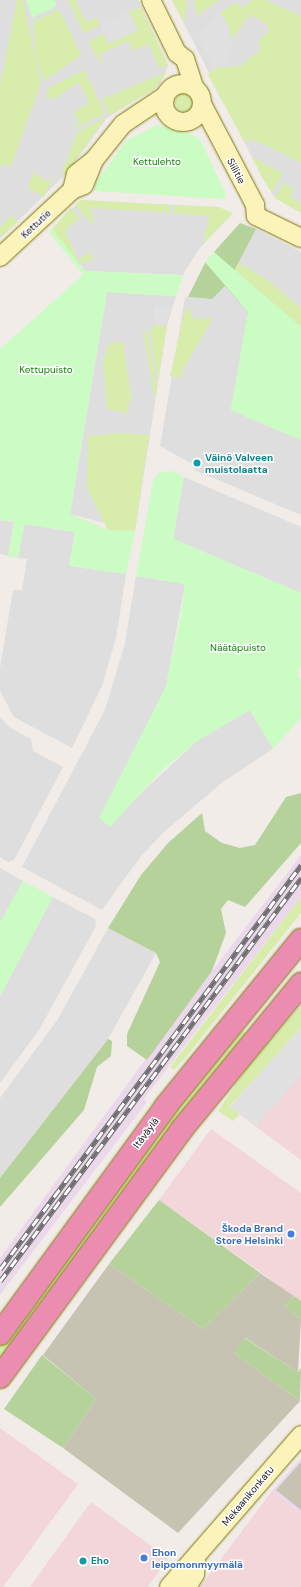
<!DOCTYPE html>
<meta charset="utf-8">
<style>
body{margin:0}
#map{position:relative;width:301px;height:1587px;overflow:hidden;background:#f1ece7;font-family:"DM Sans",sans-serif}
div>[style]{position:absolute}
.residential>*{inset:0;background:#dfdede}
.commercial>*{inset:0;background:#f2d6da}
.industrial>*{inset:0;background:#ebd9eb}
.construction>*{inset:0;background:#c7c3b2}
.grass>*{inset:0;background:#d8edac}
.round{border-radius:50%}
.forest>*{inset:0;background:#b5d29b}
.park>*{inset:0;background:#cafcc4}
.parking>*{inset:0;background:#e1e1e1}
.roads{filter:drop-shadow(0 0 1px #7f7501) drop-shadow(0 0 1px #7f7501)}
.secondary>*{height:18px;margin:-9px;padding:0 9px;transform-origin:9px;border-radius:9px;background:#fcf3bb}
.secondary>.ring{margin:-9px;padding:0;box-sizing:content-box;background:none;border:18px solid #fcf3bb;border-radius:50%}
.highway>*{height:22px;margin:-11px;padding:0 11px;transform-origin:11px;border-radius:11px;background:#eb8db0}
.rail>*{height:4.5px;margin-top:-2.25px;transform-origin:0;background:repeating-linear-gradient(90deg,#fff 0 9px,#6f6f6f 0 18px);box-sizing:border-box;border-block:1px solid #6f6f6f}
.dots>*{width:11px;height:11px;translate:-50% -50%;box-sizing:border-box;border:2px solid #fff;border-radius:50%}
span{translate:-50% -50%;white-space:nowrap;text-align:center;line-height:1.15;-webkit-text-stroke:3px #fff;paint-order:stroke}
.park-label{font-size:10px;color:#148608}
.street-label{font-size:10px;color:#212121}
.culture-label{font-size:10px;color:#0d838f;font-weight:700}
.left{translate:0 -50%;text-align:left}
.shop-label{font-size:10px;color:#366cbe;font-weight:700}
.right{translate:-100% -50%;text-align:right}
</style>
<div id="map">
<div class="residential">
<div style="clip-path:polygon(0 0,138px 0,168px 65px,160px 84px,107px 118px,66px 174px,0 238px)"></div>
<div style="clip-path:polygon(172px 0,301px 0,301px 213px,275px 198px,262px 177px)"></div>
<div style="clip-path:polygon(81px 200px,218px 207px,233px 213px,199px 249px,183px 275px,85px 271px,52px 229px)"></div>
<div style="clip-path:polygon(252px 227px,301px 252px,301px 326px,233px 264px)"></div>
<div style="clip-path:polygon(225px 285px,248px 312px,231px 410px,301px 440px,301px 515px,194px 470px,192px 464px,160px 446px,185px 297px,212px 299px)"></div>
<div style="clip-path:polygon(107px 292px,176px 296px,167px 326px,135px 531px,70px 514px)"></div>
<div style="clip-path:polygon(184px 477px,301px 527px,301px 593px,173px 539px)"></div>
<div style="clip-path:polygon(0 520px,14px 522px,8px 556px,0 554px)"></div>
<div style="clip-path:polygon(24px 524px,75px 532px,69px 566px,126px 574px,116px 638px,102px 686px,72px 748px,14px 717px,0 691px,0 668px,13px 590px,22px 590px,27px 559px,18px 558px)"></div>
<div style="clip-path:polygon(136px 576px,185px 584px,166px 686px,142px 740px,135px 799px,197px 741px,250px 710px,273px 749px,223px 782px,166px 830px,141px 856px,102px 910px,22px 867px,105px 710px,125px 643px)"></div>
<div style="clip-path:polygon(0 717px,9px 727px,31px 739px,33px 751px,63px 767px,14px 860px,8px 862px,0 857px)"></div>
<div style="clip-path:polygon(0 868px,23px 881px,0 923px)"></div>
<div style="clip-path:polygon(53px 897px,95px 919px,96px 926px,39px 1030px,0 1083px,0 996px)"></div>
<div style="clip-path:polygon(108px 928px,156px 953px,108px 1039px,0 1178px,0 1098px,58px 1019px)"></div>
</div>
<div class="commercial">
<div style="clip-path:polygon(301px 1028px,301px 1160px,230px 1107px)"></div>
<div style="clip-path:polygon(211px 1129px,301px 1193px,301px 1301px,159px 1200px)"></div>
<div style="clip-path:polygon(0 1428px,78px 1484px,3px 1587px,0 1587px)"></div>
<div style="clip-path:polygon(272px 1491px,301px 1514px,301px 1587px,200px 1587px)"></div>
<div style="clip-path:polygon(91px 1502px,168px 1558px,148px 1587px,30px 1587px)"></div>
</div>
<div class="industrial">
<div style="clip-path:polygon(301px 855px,301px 897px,173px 1061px,144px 1099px,147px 1102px,0 1295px,0 1258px,167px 1030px)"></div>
<div style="clip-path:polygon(301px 1458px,301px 1514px,272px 1491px)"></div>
</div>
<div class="construction">
<div style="clip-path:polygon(109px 1264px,203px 1329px,260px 1273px,294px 1296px,285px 1306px,301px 1320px,298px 1372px,245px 1338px,234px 1353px,300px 1401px,178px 1533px,63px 1448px,96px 1399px,43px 1355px)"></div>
<div style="clip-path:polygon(301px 1462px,301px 1510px,276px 1490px)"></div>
</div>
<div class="grass">
<div style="clip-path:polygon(17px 0,23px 0,41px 83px,11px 166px,0 165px,0 86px)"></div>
<div style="clip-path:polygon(68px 0,75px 0,86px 22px,97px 18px,100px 25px,84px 33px)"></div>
<div style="clip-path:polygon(172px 0,187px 0,184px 23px)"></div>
<div style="clip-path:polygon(194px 0,218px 0,197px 16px)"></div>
<div style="clip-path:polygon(252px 0,265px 0,301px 16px,301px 163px,257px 141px,244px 141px,208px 75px,215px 68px,241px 66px,261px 49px,259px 40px,270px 30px,265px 23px,253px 16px,247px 18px,231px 40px,229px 26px,220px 13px,237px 2px,242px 8px)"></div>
<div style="clip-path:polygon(141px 7px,168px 65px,160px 69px,148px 44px,133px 51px,128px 41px,100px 54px,102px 65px,88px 42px,104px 34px,108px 44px,138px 29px,129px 12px)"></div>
<div style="clip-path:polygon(59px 9px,81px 55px,44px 81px,36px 56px,33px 22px)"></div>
<div style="clip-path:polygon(84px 70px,105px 113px,75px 128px,79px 118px,73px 115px,75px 111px,89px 103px,79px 82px,54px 99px,46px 97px,49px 88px)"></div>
<div style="clip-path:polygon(167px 72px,155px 89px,110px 115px,102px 99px)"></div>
<div class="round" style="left:175px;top:92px;width:20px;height:20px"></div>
<div style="clip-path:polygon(106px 117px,66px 174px,62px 173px,77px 132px)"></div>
<div style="clip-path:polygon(252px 157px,283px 173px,272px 193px,262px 177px)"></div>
<div style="clip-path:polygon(33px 172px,48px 182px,55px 174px,44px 197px,28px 188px)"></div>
<div style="clip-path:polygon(283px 183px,294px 188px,290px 196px,301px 203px,301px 213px,275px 198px)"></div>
<div style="clip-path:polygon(81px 200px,170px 205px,169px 216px,165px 212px,90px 208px,94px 222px,92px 224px,75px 205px)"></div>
<div style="clip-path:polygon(173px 205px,218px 207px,233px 213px,203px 244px,209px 216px,173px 213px)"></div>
<div style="clip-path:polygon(71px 208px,79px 218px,65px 231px,78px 260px,102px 243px,89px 254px,94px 259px,78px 264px,52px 229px)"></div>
<div style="clip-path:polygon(12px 215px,18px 222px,0 238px,0 227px)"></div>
<div style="clip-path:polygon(239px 263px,269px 281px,301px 308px,301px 327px,234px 271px)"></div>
<div style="clip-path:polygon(185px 309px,191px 311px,193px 319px,213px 318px,180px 374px,185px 378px,170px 376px)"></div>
<div style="clip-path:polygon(155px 325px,167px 326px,158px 380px,150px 331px)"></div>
<div style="clip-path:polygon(147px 331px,157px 387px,155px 400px,143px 332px)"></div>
<div style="clip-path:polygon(123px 342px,132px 401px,129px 401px,128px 413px,107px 409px,103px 362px,109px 343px)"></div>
<div style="clip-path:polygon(120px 433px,149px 435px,135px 531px,108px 530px,87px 489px,88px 436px)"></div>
<div style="clip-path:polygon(301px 897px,301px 913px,186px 1057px,174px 1070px,170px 1067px)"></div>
<div style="clip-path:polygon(301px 1005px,301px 1028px,230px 1106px,240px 1114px,233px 1121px,218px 1111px,248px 1066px)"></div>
<div style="clip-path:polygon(237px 1027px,247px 1034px,0 1360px,0 1347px)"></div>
</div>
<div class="forest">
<div style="clip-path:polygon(240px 223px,256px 229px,234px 271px,214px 252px)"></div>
<div style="clip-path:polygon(206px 261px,256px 301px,245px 332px,248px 312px,225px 286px,212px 299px,188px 297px)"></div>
<div style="clip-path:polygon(301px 793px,301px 843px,245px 907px,228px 900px,221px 909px,226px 933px,212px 971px,147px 1060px,127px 1046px,127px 1034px,160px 962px,156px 953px,108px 928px,141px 875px,168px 843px,202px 813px,205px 831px,222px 843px,240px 848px,255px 845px,286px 797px)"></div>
<div style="clip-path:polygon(108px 1039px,112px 1041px,111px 1056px,97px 1067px,84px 1110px,0 1207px,0 1178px)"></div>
<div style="clip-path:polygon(159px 1200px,260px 1273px,203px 1329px,109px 1264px)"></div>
<div style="clip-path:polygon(294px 1296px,301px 1301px,301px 1320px,285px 1306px)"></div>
<div style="clip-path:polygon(244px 1338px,298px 1372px,301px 1368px,300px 1401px,234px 1353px)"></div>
<div style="clip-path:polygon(42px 1355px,96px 1399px,63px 1448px,4px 1409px)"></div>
</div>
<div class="park">
<div style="clip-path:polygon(26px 0,54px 0,57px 6px,32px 18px)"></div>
<div style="clip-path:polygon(157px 125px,191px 134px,201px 141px,226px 195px,224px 199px,95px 191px,94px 185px,126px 141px)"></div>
<div style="clip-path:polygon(52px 229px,85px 271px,183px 275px,176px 296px,107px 292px,70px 514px,108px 530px,135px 531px,126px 574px,69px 566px,75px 532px,25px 524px,18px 558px,8px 556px,14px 522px,0 520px,0 349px,83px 275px,49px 232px)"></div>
<div style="clip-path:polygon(214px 252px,301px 327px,301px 440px,231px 410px,248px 312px,205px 262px)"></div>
<div style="clip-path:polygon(172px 471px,184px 477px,173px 539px,301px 593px,301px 665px,297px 675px,301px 679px,301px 718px,273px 749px,250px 710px,197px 741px,160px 772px,110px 827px,99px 818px,166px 686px,181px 615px,185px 584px,136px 576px,153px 481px,159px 473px)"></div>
<div style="clip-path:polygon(23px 881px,53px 897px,0 996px,0 923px)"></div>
</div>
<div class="parking">
<div style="clip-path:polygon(127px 12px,138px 30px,109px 44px,100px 25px)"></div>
<div style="clip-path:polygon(220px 13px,229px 26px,232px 48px,225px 61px,215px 68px,198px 34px)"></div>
<div style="clip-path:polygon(154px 306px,171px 308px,167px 326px,155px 325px)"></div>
<div style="clip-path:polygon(301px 1028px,301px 1075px,256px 1126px,230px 1107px)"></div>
</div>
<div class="roads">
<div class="secondary">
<div style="left:151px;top:0;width:59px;rotate:63.9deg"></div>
<div style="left:177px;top:53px;width:10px;rotate:37deg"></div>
<div style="left:185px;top:59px;width:29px;rotate:72deg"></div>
<div class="ring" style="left:164px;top:84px;width:20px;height:20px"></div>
<div style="left:202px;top:104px;width:114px;rotate:62.3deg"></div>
<div style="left:255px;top:205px;width:11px;rotate:85deg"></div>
<div style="left:256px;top:216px;width:50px;rotate:26.1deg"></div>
<div style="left:72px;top:190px;width:16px;rotate:-76deg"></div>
<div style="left:76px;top:174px;width:23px;rotate:-38deg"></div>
<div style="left:0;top:257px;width:98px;rotate:-42.9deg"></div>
<div style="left:72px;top:190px;width:13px;rotate:-23deg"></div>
<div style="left:84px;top:185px;width:27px;rotate:-68deg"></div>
<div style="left:94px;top:160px;width:46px;rotate:-51.1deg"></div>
<div style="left:123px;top:124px;width:50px;rotate:-33.7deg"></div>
<div style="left:169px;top:1587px;width:201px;rotate:-49deg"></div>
<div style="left:187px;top:1587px;width:15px;rotate:-58deg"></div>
<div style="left:195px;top:1574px;width:15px;rotate:-86deg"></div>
</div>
<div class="highway">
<div style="left:0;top:1334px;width:282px;rotate:-53.9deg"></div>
<div style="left:166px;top:1106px;width:214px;rotate:-50.9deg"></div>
<div style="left:0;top:1377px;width:308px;rotate:-53.7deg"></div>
<div style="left:182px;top:1129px;width:188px;rotate:-50.6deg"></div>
</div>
</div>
<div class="rail">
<div style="left:0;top:1269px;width:504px;rotate:-53.31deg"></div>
<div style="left:0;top:1281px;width:503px;rotate:-53.24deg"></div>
</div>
<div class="dots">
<div style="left:197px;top:463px;background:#0f9aa8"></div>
<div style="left:291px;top:1234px;background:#3f7fe0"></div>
<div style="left:144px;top:1558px;background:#3f7fe0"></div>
<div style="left:83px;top:1561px;background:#0f9aa8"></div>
</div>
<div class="park-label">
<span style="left:157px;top:162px">Kettulehto</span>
<span style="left:46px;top:370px">Kettupuisto</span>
<span style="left:238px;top:648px">Näätäpuisto</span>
</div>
<div class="street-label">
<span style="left:236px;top:171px;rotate:62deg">Siilitie</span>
<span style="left:36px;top:224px;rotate:-43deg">Kettutie</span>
<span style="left:146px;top:1133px;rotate:-53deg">Itäväylä</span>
<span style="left:248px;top:1496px;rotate:-50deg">Mekaanikonkatu</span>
</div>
<div class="culture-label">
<span class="left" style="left:205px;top:463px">Väinö Valveen<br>muistolaatta</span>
<span class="left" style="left:91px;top:1561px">Eho</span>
</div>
<div class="shop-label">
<span class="right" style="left:283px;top:1234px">Škoda Brand<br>Store Helsinki</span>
<span class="left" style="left:152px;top:1558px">Ehon<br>leipomonmyymälä</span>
</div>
</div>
